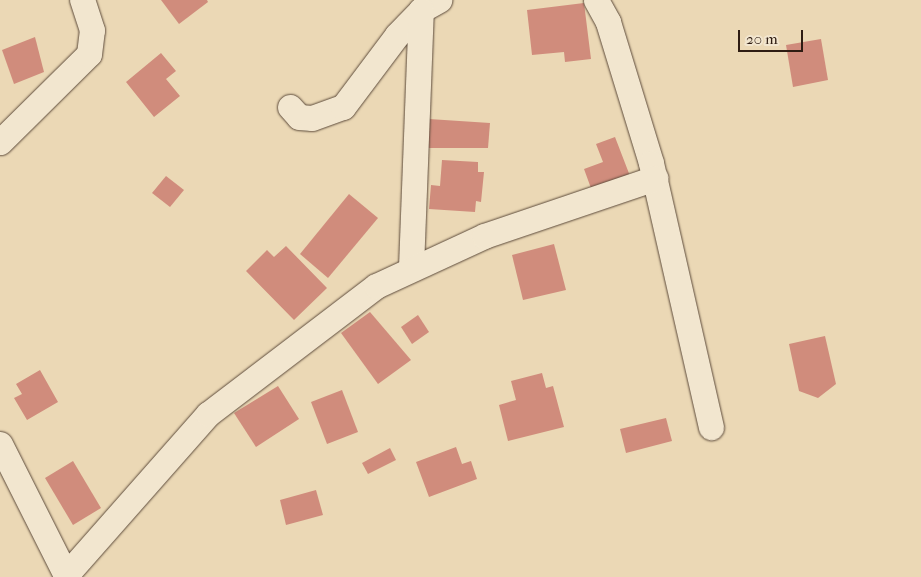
<!DOCTYPE html>
<style>
body{margin:0}
#map{position:relative;width:921px;height:577px;overflow:hidden;background:#ebd8b5;font-family:"IM FELL French Canon",serif}
div>[style]{position:absolute}
.building>*{inset:0;background:#d08c7c}
.roads{filter:drop-shadow(0 0 1px #5d4b3b) drop-shadow(0 0 1px #5d4b3b)}
.minor>*{height:25px;margin:-12.5px;padding:0 12.5px;transform-origin:12.5px;border-radius:12.5px;background:#f2e6cf}
span{translate:-50% -50%;white-space:nowrap;text-align:center;line-height:1.15;-webkit-text-stroke:5px #f2e6cf;paint-order:stroke}
.scale{position:absolute;left:738px;top:30px;width:65px;height:22px;box-sizing:border-box;border:2px solid #2e1c12;border-top:0;padding-left:6px;font-size:15px;line-height:18px;white-space:nowrap;color:#2e1c12;-webkit-text-stroke:4px #f2e6cf;paint-order:stroke}
</style>
<div id="map">
<div class="building">
<div style="clip-path:polygon(161px 0,207px 0,208px 2px,179px 24px)"></div>
<div style="clip-path:polygon(584px 3px,591px 59px,565px 62px,564px 52px,532px 55px,527px 10px)"></div>
<div style="clip-path:polygon(35px 37px,44px 72px,14px 84px,2px 50px)"></div>
<div style="clip-path:polygon(821px 39px,828px 80px,793px 87px,786px 45px)"></div>
<div style="clip-path:polygon(161px 53px,176px 71px,166px 79px,180px 96px,154px 117px,126px 82px)"></div>
<div style="clip-path:polygon(429px 119px,490px 123px,488px 148px,427px 148px)"></div>
<div style="clip-path:polygon(615px 137px,630px 176px,592px 191px,584px 169px,603px 162px,596px 144px)"></div>
<div style="clip-path:polygon(442px 160px,478px 162px,478px 172px,484px 172px,481px 202px,476px 201px,475px 212px,429px 209px,431px 185px,440px 186px)"></div>
<div style="clip-path:polygon(166px 176px,184px 190px,170px 207px,152px 193px)"></div>
<div style="clip-path:polygon(349px 194px,378px 218px,328px 278px,300px 254px)"></div>
<div style="clip-path:polygon(554px 244px,566px 290px,523px 300px,512px 255px)"></div>
<div style="clip-path:polygon(286px 246px,327px 288px,294px 320px,246px 271px,267px 250px,274px 257px)"></div>
<div style="clip-path:polygon(370px 312px,411px 360px,378px 384px,341px 333px)"></div>
<div style="clip-path:polygon(418px 315px,429px 332px,412px 344px,401px 327px)"></div>
<div style="clip-path:polygon(825px 336px,836px 384px,818px 398px,799px 391px,789px 344px)"></div>
<div style="clip-path:polygon(40px 370px,58px 402px,27px 420px,14px 398px,22px 394px,16px 384px)"></div>
<div style="clip-path:polygon(542px 373px,546px 388px,553px 386px,564px 427px,508px 441px,499px 405px,516px 400px,511px 381px)"></div>
<div style="clip-path:polygon(278px 386px,299px 419px,256px 447px,234px 413px)"></div>
<div style="clip-path:polygon(342px 390px,358px 432px,327px 444px,311px 402px)"></div>
<div style="clip-path:polygon(666px 418px,672px 441px,626px 453px,620px 429px)"></div>
<div style="clip-path:polygon(456px 447px,462px 464px,471px 461px,477px 479px,429px 497px,416px 462px)"></div>
<div style="clip-path:polygon(390px 448px,396px 460px,368px 474px,362px 463px)"></div>
<div style="clip-path:polygon(73px 461px,101px 508px,73px 525px,45px 478px)"></div>
<div style="clip-path:polygon(316px 490px,323px 515px,286px 525px,280px 500px)"></div>
</div>
<div class="roads">
<div class="minor">
<div style="left:596px;top:0;width:25px;rotate:61deg"></div>
<div style="left:608px;top:22px;width:147px;rotate:73deg"></div>
<div style="left:651px;top:163px;width:271px;rotate:77.2deg"></div>
<div style="left:290px;top:107px;width:13px;rotate:48deg"></div>
<div style="left:299px;top:117px;width:13px;rotate:4deg"></div>
<div style="left:312px;top:118px;width:33px;rotate:-20deg"></div>
<div style="left:343px;top:107px;width:90px;rotate:-53.1deg"></div>
<div style="left:397px;top:35px;width:35px;rotate:-46deg"></div>
<div style="left:421px;top:10px;width:21px;rotate:-29deg"></div>
<div style="left:0;top:142px;width:125px;rotate:-44.7deg"></div>
<div style="left:89px;top:54px;width:24px;rotate:-83deg"></div>
<div style="left:92px;top:30px;width:32px;rotate:-108deg"></div>
<div style="left:411px;top:267px;width:257px;rotate:-87.8deg"></div>
<div style="left:0;top:444px;width:149px;rotate:63.3deg"></div>
<div style="left:66px;top:575px;width:215px;rotate:-48.6deg"></div>
<div style="left:208px;top:414px;width:211px;rotate:-37.3deg"></div>
<div style="left:376px;top:286px;width:119px;rotate:-24.8deg"></div>
<div style="left:484px;top:236px;width:181px;rotate:-18.7deg"></div>
</div>
</div>
<div class="scale">20 m</div>
</div>
